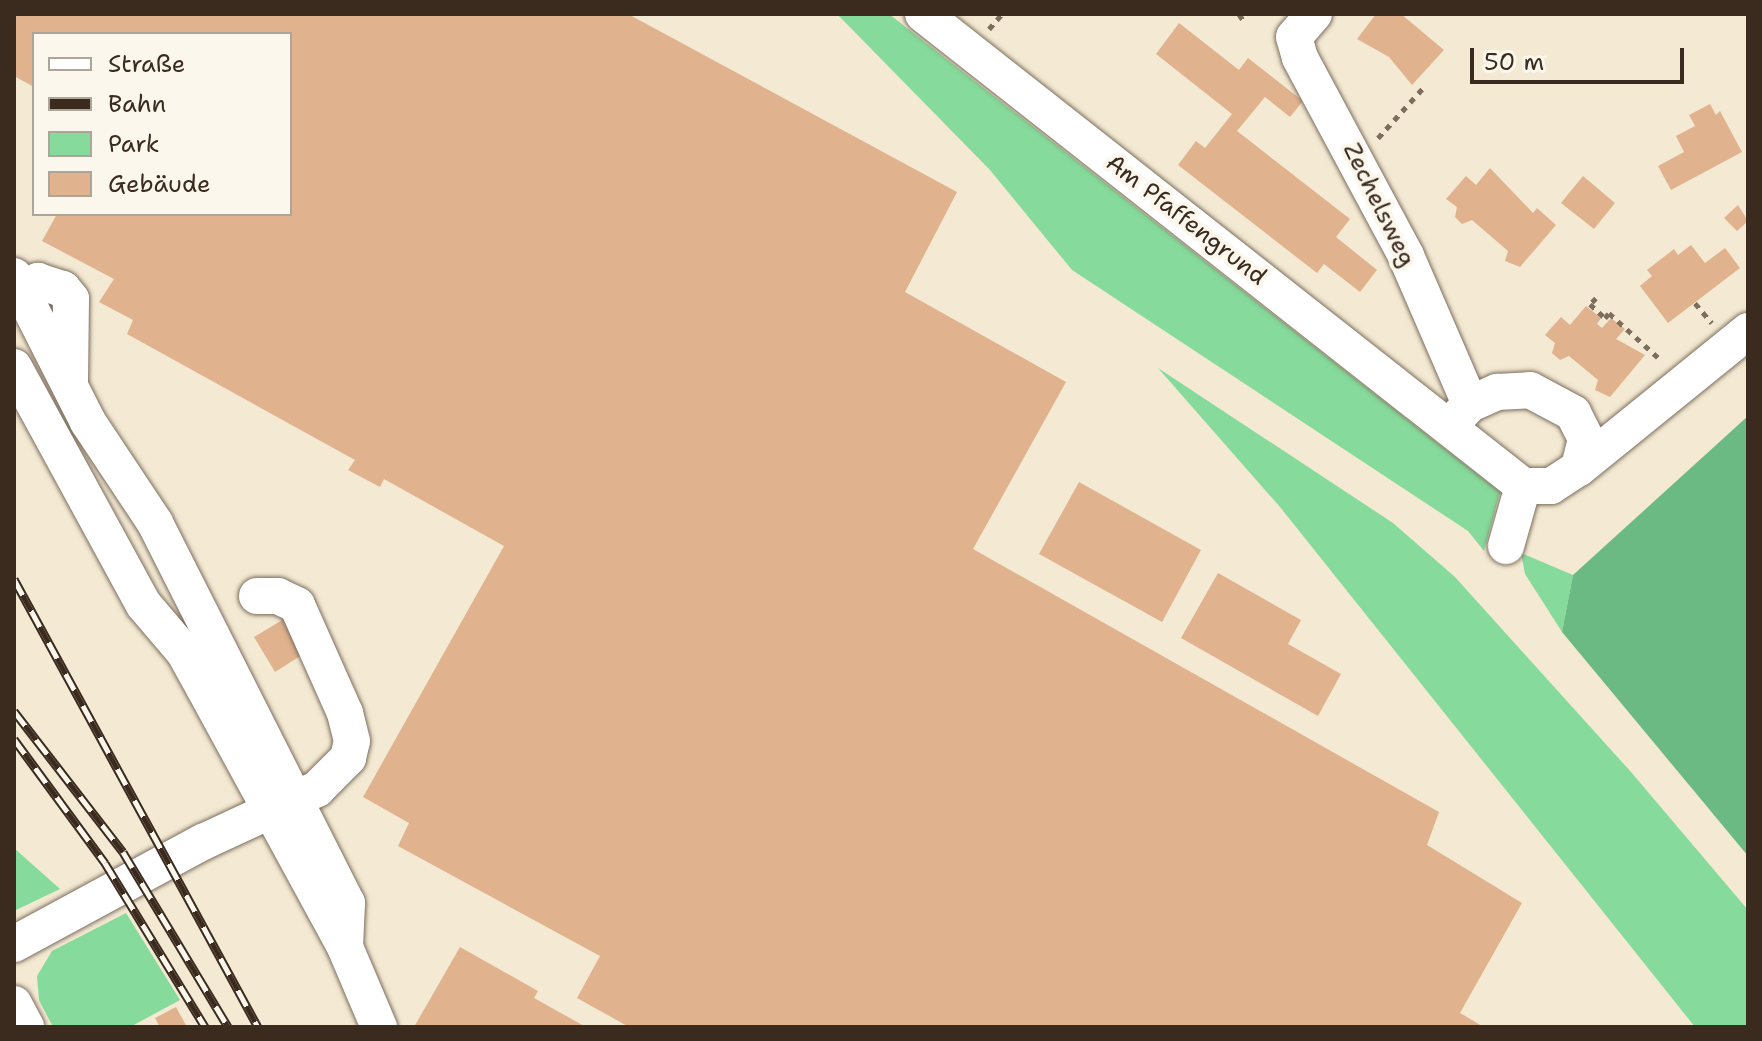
<!DOCTYPE html>
<meta charset="utf-8">
<style>
body{margin:0}
#map{position:relative;width:1762px;height:1041px;overflow:hidden;background:#f4ead3;font-family:"Shantell Sans",sans-serif}
div>[style]{position:absolute}
.green>*{inset:0;background:#86da9b}
.forest>*{inset:0;background:#6cba83}
.building>*{inset:0;background:#e1b28e}
.path>*{height:5px;margin-top:-2.5px;transform-origin:0;background:repeating-linear-gradient(90deg,#7c6d5d 0 6px,transparent 0 12px)}
.roads{filter:drop-shadow(0 0 2px #7c6d5d) drop-shadow(0 0 2px #7c6d5d)}
.minor>*{height:36px;margin:-18px;padding:0 18px;transform-origin:18px;border-radius:18px;background:#fff}
.rail>*{height:9px;margin-top:-4.5px;transform-origin:0;background:repeating-linear-gradient(90deg,#fbf7ec 0 18px,#3b2a1e 0 36px);box-sizing:border-box;border-block:2px solid #3b2a1e}
span{translate:-50% -50%;white-space:nowrap;text-align:center;line-height:1.15;-webkit-text-stroke:8px #fbf7ec;paint-order:stroke}
.street-label{font-size:24px;color:#3b2a1e}
.frame{position:absolute;inset:0;border:16px solid #3b2a1e;pointer-events:none}
.legend{position:absolute;left:32px;top:32px;width:260px;height:184px;box-sizing:border-box;background:#fbf7ec;border:2px solid #aea59a;margin:0;padding:10px 14px;list-style:none;font-size:24px;color:#3b2a1e}
.legend li{display:flex;align-items:center;gap:16px;height:40px}
.legend b{width:40px;border:2px solid #aea59a}
.scale{position:absolute;left:1470px;top:48px;width:214px;height:36px;box-sizing:border-box;border:4px solid #3b2a1e;border-top:0;padding-left:10px;font-size:24px;line-height:28px;white-space:nowrap;color:#3b2a1e;-webkit-text-stroke:6px #fbf7ec;paint-order:stroke}
</style>
<div id="map">
<div class="green">
<div style="clip-path:polygon(837px 14px,889px 14px,1500px 492px,1484px 551px,1468px 531px,1072px 270px,990px 170px)"></div>
<div style="clip-path:polygon(1158px 368px,1393px 523px,1455px 577px,1631px 772px,1748px 910px,1748px 1027px,1695px 1027px,1280px 507px)"></div>
<div style="clip-path:polygon(1521px 553px,1573px 575px,1562px 632px,1525px 574px)"></div>
<div style="clip-path:polygon(14px 848px,60px 889px,14px 911px)"></div>
<div style="clip-path:polygon(126px 913px,180px 1000px,130px 1027px,53px 1027px,39px 1000px,37px 976px,52px 951px)"></div>
</div>
<div class="forest">
<div style="clip-path:polygon(1748px 416px,1748px 856px,1562px 632px,1573px 575px)"></div>
</div>
<div class="building">
<div style="clip-path:polygon(14px 14px,628px 14px,957px 192px,905px 292px,1066px 382px,973px 549px,1439px 812px,1427px 845px,1522px 903px,1460px 1013px,1484px 1027px,629px 1027px,577px 998px,600px 956px,398px 846px,409px 823px,363px 797px,504px 546px,384px 479px,380px 487px,348px 470px,355px 460px,127px 334px,133px 320px,99px 302px,114px 279px,42px 241px,57px 214px,290px 214px,290px 34px,34px 34px,34px 87px,14px 76px)"></div>
<div style="clip-path:polygon(1376px 14px,1401px 14px,1444px 50px,1412px 85px,1389px 57px,1357px 39px)"></div>
<div style="clip-path:polygon(1179px 23px,1239px 70px,1248px 58px,1303px 101px,1290px 117px,1265px 97px,1237px 131px,1350px 219px,1336px 237px,1377px 270px,1360px 292px,1324px 264px,1317px 273px,1178px 165px,1196px 141px,1205px 148px,1232px 114px,1156px 54px)"></div>
<div style="clip-path:polygon(1710px 104px,1716px 115px,1720px 111px,1742px 152px,1671px 190px,1658px 166px,1684px 152px,1676px 136px,1695px 126px,1689px 115px)"></div>
<div style="clip-path:polygon(1490px 168px,1533px 213px,1537px 208px,1556px 225px,1520px 267px,1505px 261px,1508px 251px,1472px 220px,1462px 224px,1455px 217px,1457px 207px,1446px 199px,1466px 176px,1476px 185px)"></div>
<div style="clip-path:polygon(1583px 176px,1615px 203px,1594px 229px,1561px 203px)"></div>
<div style="clip-path:polygon(1738px 205px,1748px 221px,1737px 231px,1724px 218px)"></div>
<div style="clip-path:polygon(1691px 245px,1705px 263px,1725px 248px,1740px 268px,1668px 323px,1640px 286px,1652px 276px,1647px 270px,1674px 249px,1678px 255px)"></div>
<div style="clip-path:polygon(1586px 306px,1601px 318px,1597px 324px,1602px 328px,1611px 318px,1625px 329px,1616px 339px,1645px 355px,1610px 397px,1595px 390px,1598px 380px,1569px 356px,1560px 360px,1552px 353px,1555px 343px,1545px 335px,1561px 317px,1570px 325px)"></div>
<div style="clip-path:polygon(1079px 482px,1201px 550px,1162px 622px,1039px 554px)"></div>
<div style="clip-path:polygon(1218px 573px,1301px 620px,1288px 644px,1341px 674px,1318px 716px,1181px 638px)"></div>
<div style="clip-path:polygon(284px 619px,305px 653px,275px 672px,254px 637px)"></div>
<div style="clip-path:polygon(460px 947px,538px 991px,534px 998px,586px 1027px,414px 1027px)"></div>
<div style="clip-path:polygon(176px 1007px,187px 1027px,160px 1027px,155px 1018px)"></div>
</div>
<div class="path">
<div style="left:1239px;top:14px;width:7px;rotate:56deg"></div>
<div style="left:989px;top:29px;width:20px;rotate:-49deg"></div>
<div style="left:1378px;top:138px;width:67px;rotate:-48deg"></div>
<div style="left:1596px;top:298px;width:8px;rotate:135deg"></div>
<div style="left:1590px;top:304px;width:21px;rotate:43deg"></div>
<div style="left:1605px;top:318px;width:6px;rotate:-51deg"></div>
<div style="left:1609px;top:313px;width:72px;rotate:42.2deg"></div>
<div style="left:1695px;top:303px;width:26px;rotate:50deg"></div>
</div>
<div class="roads">
<div class="minor">
<div style="left:923px;top:14px;width:763px;rotate:38.19deg"></div>
<div style="left:1523px;top:486px;width:28px"></div>
<div style="left:1551px;top:486px;width:33px;rotate:-33deg"></div>
<div style="left:1579px;top:468px;width:218px;rotate:-39deg"></div>
<div style="left:1314px;top:14px;width:30px;rotate:131deg"></div>
<div style="left:1294px;top:37px;width:22px;rotate:74deg"></div>
<div style="left:1300px;top:58px;width:225px;rotate:61.8deg"></div>
<div style="left:1406px;top:256px;width:161px;rotate:66.6deg"></div>
<div style="left:14px;top:276px;width:164px;rotate:63.1deg"></div>
<div style="left:88px;top:422px;width:121px;rotate:56.4deg"></div>
<div style="left:155px;top:523px;width:426px;rotate:63.2deg"></div>
<div style="left:347px;top:903px;width:44px;rotate:92.6deg"></div>
<div style="left:14px;top:297px;width:29px;rotate:-34deg"></div>
<div style="left:38px;top:281px;width:26px;rotate:18deg"></div>
<div style="left:63px;top:289px;width:13px;rotate:51deg"></div>
<div style="left:71px;top:299px;width:86px;rotate:90.7deg"></div>
<div style="left:14px;top:367px;width:271px;rotate:61.4deg"></div>
<div style="left:144px;top:605px;width:62px;rotate:49.6deg"></div>
<div style="left:184px;top:652px;width:43px;rotate:61.1deg"></div>
<div style="left:205px;top:690px;width:293px;rotate:61.4deg"></div>
<div style="left:345px;top:947px;width:87px;rotate:67deg"></div>
<div style="left:1455px;top:420px;width:22px;rotate:-47deg"></div>
<div style="left:1470px;top:404px;width:30px;rotate:-24deg"></div>
<div style="left:1497px;top:392px;width:33px;rotate:-3deg"></div>
<div style="left:1530px;top:390px;width:49px;rotate:28.1deg"></div>
<div style="left:1573px;top:413px;width:29px;rotate:63deg"></div>
<div style="left:1586px;top:439px;width:30px;rotate:104deg"></div>
<div style="left:1506px;top:546px;width:62px;rotate:-74.2deg"></div>
<div style="left:14px;top:944px;width:215px;rotate:-28.4deg"></div>
<div style="left:203px;top:842px;width:126px;rotate:-24.9deg"></div>
<div style="left:317px;top:789px;width:44px;rotate:-45deg"></div>
<div style="left:348px;top:758px;width:17px;rotate:-77deg"></div>
<div style="left:352px;top:741px;width:29px;rotate:-104deg"></div>
<div style="left:345px;top:713px;width:118px;rotate:-114deg"></div>
<div style="left:297px;top:605px;width:21px;rotate:-155deg"></div>
<div style="left:278px;top:596px;width:21px;rotate:180deg"></div>
<div style="left:14px;top:1004px;width:26px;rotate:62deg"></div>
</div>
</div>
<div class="rail">
<div style="left:14px;top:579px;width:510px;rotate:61.43deg"></div>
<div style="left:14px;top:711px;width:178px;rotate:52.3deg"></div>
<div style="left:123px;top:852px;width:204px;rotate:59deg"></div>
<div style="left:14px;top:739px;width:154px;rotate:53.7deg"></div>
<div style="left:105px;top:863px;width:192px;rotate:58.6deg"></div>
</div>
<div class="street-label">
<span style="left:1379px;top:205px;rotate:64deg">Zechelsweg</span>
<span style="left:1186px;top:220px;rotate:38deg">Am Pfaffengrund</span>
</div>
<div class="frame"></div>
<ul class="legend">
<li><b style="height:10px;background:#fff"></b>Straße</li>
<li><b style="height:10px;background:#3b2a1e"></b>Bahn</li>
<li><b style="height:22px;background:#86da9b"></b>Park</li>
<li><b style="height:22px;background:#e1b28e"></b>Gebäude</li>
</ul>
<div class="scale">50 m</div>
</div>
